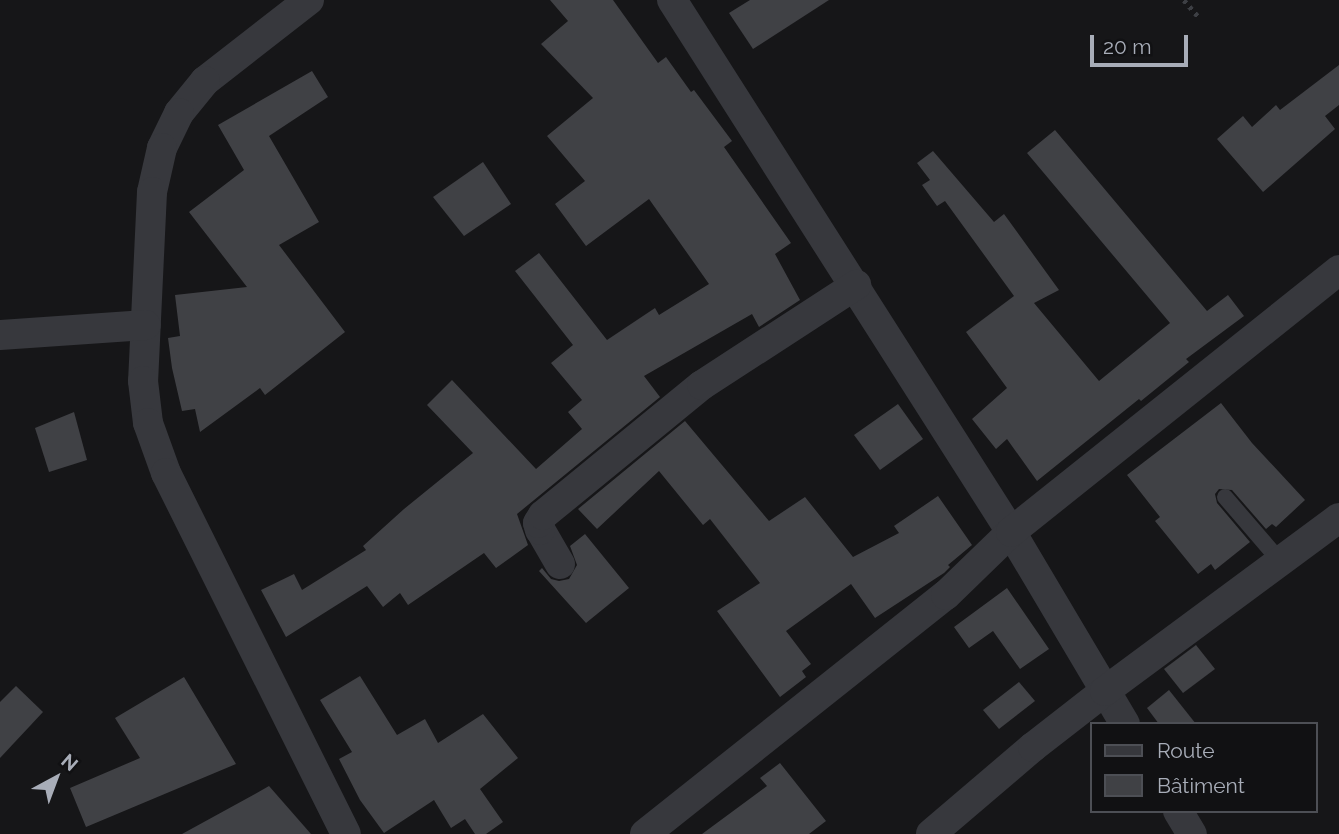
<!DOCTYPE html>
<meta charset="utf-8">
<style>
body{margin:0}
#map{position:relative;width:1339px;height:834px;overflow:hidden;background:#161618;font-family:Raleway,sans-serif}
div>[style]{position:absolute}
.building>*{inset:0;background:#404145}
.path>*{height:4.5px;margin-top:-2.25px;transform-origin:0;background:repeating-linear-gradient(90deg,#3d3f44 0 3.5px,transparent 0 8.5px)}
.lane>*{height:16px;margin:-8px;padding:0 8px;transform-origin:8px;border-radius:8px;background:#37383d}
.street>*{height:30px;margin:-15px;padding:0 15px;transform-origin:15px;border-radius:15px;background:#37383d}
span{translate:-50% -50%;white-space:nowrap;text-align:center;line-height:1.15;-webkit-text-stroke:5px #111113;paint-order:stroke}
.legend{position:absolute;left:1090px;top:722px;width:228px;height:91px;box-sizing:border-box;background:#111113;border:2px solid #4d4f55;margin:0;padding:9px 12px;list-style:none;font-size:21px;color:#a8adb8}
.legend li{display:flex;align-items:center;gap:14px;height:35px}
.legend b{width:35px;border:2px solid #4d4f55}
.north{position:absolute;left:21px;top:743px;width:70px;height:70px;-webkit-text-stroke:5px #111113;paint-order:stroke;rotate:41deg;font-size:19px;font-weight:700;line-height:28px;text-align:center;color:#a8adb8}
.north::after{content:'';display:block;margin:auto;width:24px;height:32px;background:#a8adb8;clip-path:polygon(50% 0,100% 100%,50% 72%,0 100%)}
.scale{position:absolute;left:1090px;top:35px;width:98px;height:32px;box-sizing:border-box;border:4px solid #a8adb8;border-top:0;padding-left:9px;font-size:21px;line-height:24px;white-space:nowrap;color:#a8adb8;-webkit-text-stroke:5px #111113;paint-order:stroke}
</style>
<div id="map">
<div class="building">
<div style="clip-path:polygon(550px 0,613px 0,658px 63px,666px 57px,691px 92px,694px 90px,732px 141px,724px 147px,791px 243px,775px 254px,800px 300px,759px 327px,752px 314px,644px 376px,660px 397px,517px 514px,528px 545px,496px 568px,484px 553px,408px 605px,400px 593px,383px 607px,367px 586px,286px 637px,261px 590px,294px 574px,302px 590px,366px 550px,363px 546px,404px 509px,473px 453px,427px 405px,452px 380px,536px 469px,582px 429px,568px 412px,582px 400px,551px 363px,573px 345px,515px 271px,539px 253px,607px 340px,655px 308px,659px 315px,709px 284px,649px 199px,586px 246px,555px 204px,585px 181px,547px 136px,593px 98px,541px 44px,568px 21px)"></div>
<div style="clip-path:polygon(750px 0,829px 0,753px 49px,729px 13px)"></div>
<div style="clip-path:polygon(1339px 65px,1339px 105px,1325px 116px,1335px 129px,1263px 192px,1217px 139px,1243px 116px,1252px 127px,1276px 105px,1280px 110px)"></div>
<div style="clip-path:polygon(312px 71px,328px 97px,269px 136px,319px 222px,279px 245px,345px 332px,265px 395px,260px 388px,200px 432px,195px 409px,182px 411px,172px 368px,168px 338px,180px 336px,175px 295px,247px 287px,189px 212px,244px 170px,218px 125px)"></div>
<div style="clip-path:polygon(1055px 130px,1207px 311px,1228px 295px,1244px 316px,1186px 359px,1189px 362px,1141px 401px,1139px 399px,1037px 481px,1007px 439px,996px 449px,972px 419px,1007px 388px,966px 332px,1014px 296px,945px 201px,937px 206px,922px 185px,930px 180px,917px 163px,933px 151px,994px 222px,1004px 214px,1059px 290px,1034px 303px,1099px 381px,1170px 323px,1027px 153px)"></div>
<div style="clip-path:polygon(483px 162px,511px 204px,464px 236px,433px 197px)"></div>
<div style="clip-path:polygon(1221px 403px,1252px 443px,1305px 500px,1276px 527px,1272px 524px,1266px 529px,1232px 490px,1219px 489px,1215px 494px,1217px 503px,1250px 542px,1215px 570px,1211px 564px,1198px 574px,1155px 521px,1160px 517px,1127px 475px)"></div>
<div style="clip-path:polygon(898px 404px,923px 439px,880px 470px,854px 435px)"></div>
<div style="clip-path:polygon(74px 412px,87px 460px,49px 472px,35px 428px)"></div>
<div style="clip-path:polygon(685px 421px,769px 521px,805px 497px,853px 557px,899px 533px,894px 526px,938px 496px,972px 545px,948px 565px,950px 567px,944px 573px,875px 618px,851px 584px,786px 631px,811px 664px,802px 671px,806px 677px,780px 697px,717px 611px,760px 583px,710px 519px,703px 525px,659px 471px,597px 529px,578px 509px)"></div>
<div style="clip-path:polygon(585px 534px,629px 588px,586px 623px,539px 571px,542px 568px,551px 579px,559px 581px,569px 579px,577px 565px,570px 546px)"></div>
<div style="clip-path:polygon(1007px 588px,1049px 649px,1020px 669px,993px 631px,969px 648px,954px 627px)"></div>
<div style="clip-path:polygon(1196px 645px,1215px 669px,1183px 693px,1164px 669px)"></div>
<div style="clip-path:polygon(360px 676px,397px 735px,425px 719px,438px 743px,483px 714px,518px 758px,480px 789px,503px 822px,486px 834px,475px 834px,465px 819px,451px 828px,434px 800px,384px 833px,360px 800px,339px 759px,352px 752px,320px 700px)"></div>
<div style="clip-path:polygon(184px 677px,236px 764px,86px 827px,70px 788px,140px 758px,115px 718px)"></div>
<div style="clip-path:polygon(1019px 682px,1035px 701px,999px 729px,983px 710px)"></div>
<div style="clip-path:polygon(16px 686px,43px 712px,0 758px,0 702px)"></div>
<div style="clip-path:polygon(1169px 690px,1196px 724px,1159px 724px,1147px 708px)"></div>
<div style="clip-path:polygon(780px 763px,826px 821px,809px 834px,702px 834px,767px 786px,760px 778px)"></div>
<div style="clip-path:polygon(269px 786px,311px 834px,182px 834px,255px 794px)"></div>
</div>
<div class="path">
<div style="left:1184px;top:0;width:23px;rotate:49deg"></div>
</div>
<div class="lane">
<div style="left:1225px;top:497px;width:86px;rotate:49.3deg"></div>
</div>
<div class="street">
<div style="left:309px;top:0;width:132px;rotate:142.1deg"></div>
<div style="left:205px;top:81px;width:41px;rotate:129.1deg"></div>
<div style="left:179px;top:113px;width:39px;rotate:116deg"></div>
<div style="left:162px;top:148px;width:45px;rotate:102.8deg"></div>
<div style="left:152px;top:192px;width:189px;rotate:92.7deg"></div>
<div style="left:143px;top:381px;width:42px;rotate:83.2deg"></div>
<div style="left:148px;top:423px;width:53px;rotate:70.2deg"></div>
<div style="left:166px;top:473px;width:403px;rotate:63.5deg"></div>
<div style="left:672px;top:0;width:631px;rotate:57.49deg"></div>
<div style="left:1011px;top:532px;width:223px;rotate:59.3deg"></div>
<div style="left:0;top:335px;width:146px;rotate:-3.9deg"></div>
<div style="left:560px;top:564px;width:39px;rotate:-120deg"></div>
<div style="left:540px;top:530px;width:7px;rotate:-106deg"></div>
<div style="left:538px;top:523px;width:9px;rotate:-58deg"></div>
<div style="left:543px;top:515px;width:205px;rotate:-39.3deg"></div>
<div style="left:702px;top:385px;width:184px;rotate:-33deg"></div>
<div style="left:1178px;top:811px;width:27px;rotate:59deg"></div>
<div style="left:645px;top:834px;width:384px;rotate:-38.5deg"></div>
<div style="left:946px;top:595px;width:91px;rotate:-44.1deg"></div>
<div style="left:1011px;top:532px;width:420px;rotate:-38.6deg"></div>
<div style="left:931px;top:834px;width:134px;rotate:-40.5deg"></div>
<div style="left:1033px;top:747px;width:91px;rotate:-37.9deg"></div>
<div style="left:1105px;top:691px;width:291px;rotate:-36.5deg"></div>
</div>
<ul class="legend">
<li><b style="height:9px;background:#37383d"></b>Route</li>
<li><b style="height:19px;background:#404145"></b>Bâtiment</li>
</ul>
<div class="north">N</div>
<div class="scale">20 m</div>
</div>
